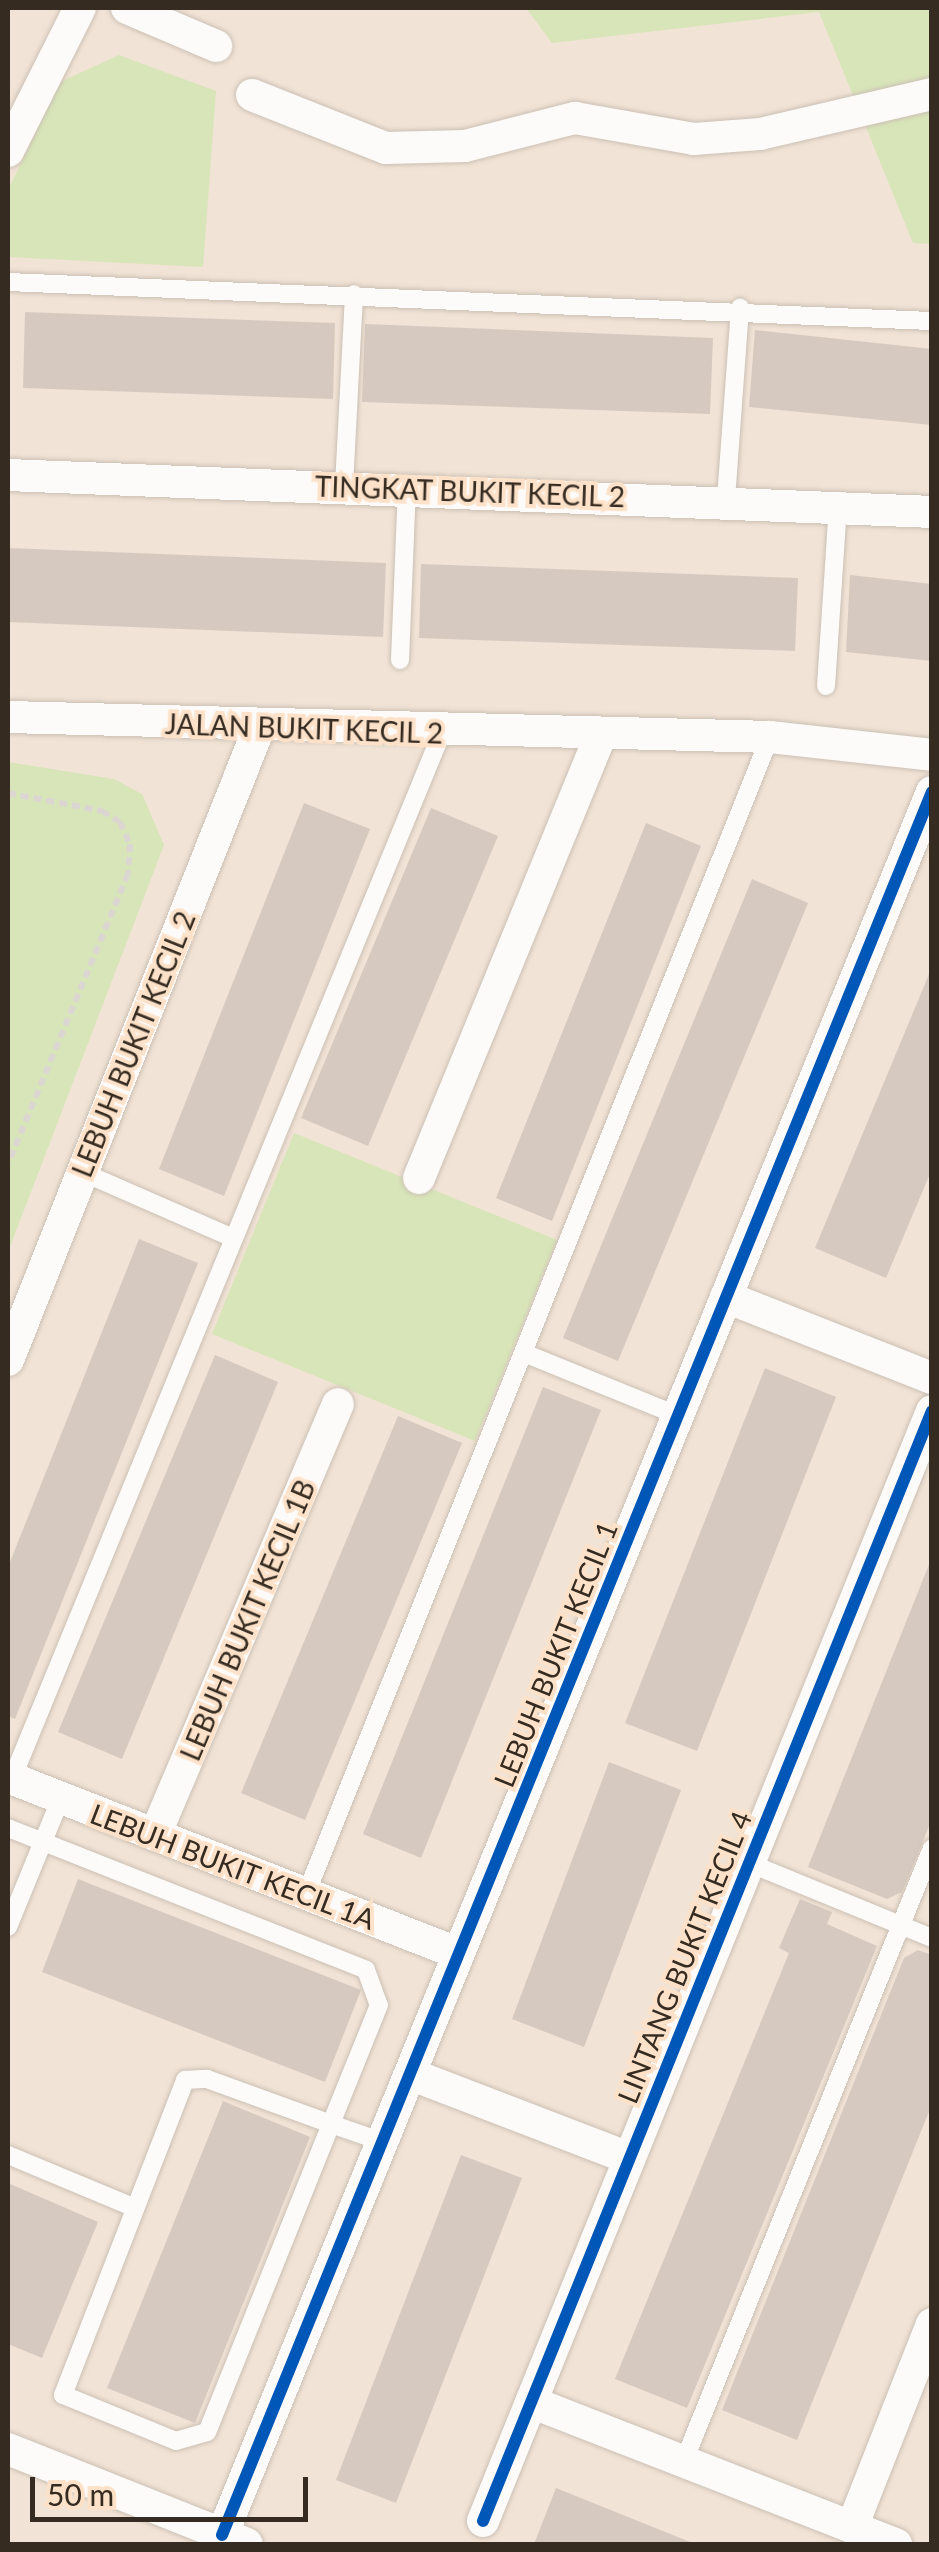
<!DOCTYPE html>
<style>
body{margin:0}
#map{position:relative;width:939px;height:2552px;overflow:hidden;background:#f1e3d5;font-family:Lato,sans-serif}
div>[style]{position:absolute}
.green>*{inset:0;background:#d8e5b8}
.building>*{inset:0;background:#d6cac0}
.path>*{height:6px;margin-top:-3px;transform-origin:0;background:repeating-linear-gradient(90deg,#dbd6d2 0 8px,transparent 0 13px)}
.roads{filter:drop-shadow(0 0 2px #cbc0b5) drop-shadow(0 0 2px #cbc0b5)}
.lane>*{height:18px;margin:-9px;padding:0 9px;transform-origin:9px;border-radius:9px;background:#fdfbf9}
.street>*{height:32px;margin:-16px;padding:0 16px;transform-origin:16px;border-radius:16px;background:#fdfbf9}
.cycleway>*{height:12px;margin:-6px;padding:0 6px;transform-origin:6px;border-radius:6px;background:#0057b8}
span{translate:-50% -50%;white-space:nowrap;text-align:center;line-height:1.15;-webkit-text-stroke:8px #fde2c9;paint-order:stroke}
.street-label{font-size:28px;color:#352b21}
.frame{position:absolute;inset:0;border:10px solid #352b21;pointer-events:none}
.scale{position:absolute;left:30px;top:2477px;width:278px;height:45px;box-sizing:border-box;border:5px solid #352b21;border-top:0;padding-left:12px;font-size:30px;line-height:35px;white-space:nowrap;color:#352b21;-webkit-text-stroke:8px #fde2c9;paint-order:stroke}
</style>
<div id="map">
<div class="green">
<div style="clip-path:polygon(526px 8px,931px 8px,931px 244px,913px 243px,819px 12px,552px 43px)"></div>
<div style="clip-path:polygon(119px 55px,216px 91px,203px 267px,8px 257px,8px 190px,60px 82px)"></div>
<div style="clip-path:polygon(8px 762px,114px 779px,142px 794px,164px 845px,8px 1252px)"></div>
<div style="clip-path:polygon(294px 1133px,557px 1240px,475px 1441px,212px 1334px)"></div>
</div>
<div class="building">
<div style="clip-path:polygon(25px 312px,335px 323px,333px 399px,23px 388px)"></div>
<div style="clip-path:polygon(365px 324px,713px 338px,710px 414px,362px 402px)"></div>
<div style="clip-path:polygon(755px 330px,932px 349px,932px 425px,749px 407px)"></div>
<div style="clip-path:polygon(8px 548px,386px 563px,383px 637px,8px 622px)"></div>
<div style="clip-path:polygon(421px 564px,798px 578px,795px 651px,419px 638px)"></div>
<div style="clip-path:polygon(850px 575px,932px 584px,932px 661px,846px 652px)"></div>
<div style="clip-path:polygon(304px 803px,370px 829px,224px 1196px,159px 1169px)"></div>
<div style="clip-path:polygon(431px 808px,498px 836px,368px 1146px,301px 1118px)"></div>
<div style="clip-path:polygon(646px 823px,701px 846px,552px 1221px,496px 1198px)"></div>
<div style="clip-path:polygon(752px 879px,808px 903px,618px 1361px,563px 1338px)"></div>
<div style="clip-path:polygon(932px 967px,932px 1169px,886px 1278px,815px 1248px)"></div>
<div style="clip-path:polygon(139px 1239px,198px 1263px,15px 1719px,8px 1716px,8px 1567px)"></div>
<div style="clip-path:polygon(215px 1355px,278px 1382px,122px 1759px,58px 1732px)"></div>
<div style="clip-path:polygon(765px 1368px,836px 1397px,697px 1751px,625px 1723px)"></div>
<div style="clip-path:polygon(543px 1387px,601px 1410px,421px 1858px,363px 1834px)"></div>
<div style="clip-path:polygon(398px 1416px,462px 1443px,305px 1820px,241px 1793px)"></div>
<div style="clip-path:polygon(932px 1557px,932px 1819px,902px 1892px,887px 1899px,808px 1867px)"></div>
<div style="clip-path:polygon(609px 1762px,681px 1790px,584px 2047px,512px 2019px)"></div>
<div style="clip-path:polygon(78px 1879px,361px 1990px,325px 2082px,42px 1972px)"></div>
<div style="clip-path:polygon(800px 1899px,832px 1912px,827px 1924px,877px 1946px,687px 2408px,615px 2379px,789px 1953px,779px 1948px)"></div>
<div style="clip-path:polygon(918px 1950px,932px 1955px,932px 2104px,797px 2440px,722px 2410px,904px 1958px)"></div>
<div style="clip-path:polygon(223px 2101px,310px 2137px,195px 2423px,107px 2388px)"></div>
<div style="clip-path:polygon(461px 2155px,522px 2178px,396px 2503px,336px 2480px)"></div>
<div style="clip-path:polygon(8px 2183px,98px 2222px,42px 2358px,8px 2344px)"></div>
<div style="clip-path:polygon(556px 2488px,695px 2544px,534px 2544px)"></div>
</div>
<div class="path">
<div style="left:8px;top:793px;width:96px;rotate:10.8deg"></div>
<div style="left:102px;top:811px;width:21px;rotate:31deg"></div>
<div style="left:120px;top:822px;width:24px;rotate:66deg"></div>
<div style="left:130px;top:844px;width:30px;rotate:94deg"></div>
<div style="left:128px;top:874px;width:314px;rotate:112.5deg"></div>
</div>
<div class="roads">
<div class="lane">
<div style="left:8px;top:282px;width:925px;rotate:2.42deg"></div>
<div style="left:344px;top:486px;width:192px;rotate:-87deg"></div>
<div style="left:726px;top:499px;width:192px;rotate:-85.8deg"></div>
<div style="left:400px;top:660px;width:171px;rotate:-87.7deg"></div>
<div style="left:826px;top:686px;width:181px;rotate:-86.2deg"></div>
<div style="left:82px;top:1172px;width:163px;rotate:23.6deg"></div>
<div style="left:524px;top:1353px;width:167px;rotate:22.1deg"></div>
<div style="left:12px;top:1779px;width:1132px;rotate:-67.67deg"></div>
<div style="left:8px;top:1828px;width:385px;rotate:21.6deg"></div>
<div style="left:366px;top:1970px;width:37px;rotate:70deg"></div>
<div style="left:379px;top:2005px;width:128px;rotate:112deg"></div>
<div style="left:331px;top:2124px;width:332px;rotate:111.9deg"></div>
<div style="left:207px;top:2432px;width:32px;rotate:164deg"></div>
<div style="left:176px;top:2441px;width:122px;rotate:-157.8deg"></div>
<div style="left:63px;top:2395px;width:338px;rotate:-68.8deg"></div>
<div style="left:185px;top:2080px;width:22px;rotate:-3deg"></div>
<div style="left:207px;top:2079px;width:132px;rotate:19.9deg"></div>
<div style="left:331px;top:2124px;width:55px;rotate:19.1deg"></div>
<div style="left:749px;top:1863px;width:198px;rotate:22.3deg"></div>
<div style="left:306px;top:1894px;width:1247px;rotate:-68.15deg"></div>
<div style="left:8px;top:1927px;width:139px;rotate:-67.7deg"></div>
<div style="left:8px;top:2155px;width:135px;rotate:22.6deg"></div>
<div style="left:684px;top:2461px;width:661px;rotate:-67.97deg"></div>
</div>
<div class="street">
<div style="left:127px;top:8px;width:97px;rotate:23.1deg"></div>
<div style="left:252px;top:95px;width:144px;rotate:21.6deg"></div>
<div style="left:386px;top:148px;width:79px;rotate:-1.5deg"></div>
<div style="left:465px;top:146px;width:114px;rotate:-14.3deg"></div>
<div style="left:575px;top:118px;width:121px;rotate:10deg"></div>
<div style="left:694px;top:139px;width:66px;rotate:-4.3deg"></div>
<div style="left:760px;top:134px;width:177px;rotate:-13.1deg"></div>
<div style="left:8px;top:151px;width:160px;rotate:-63.3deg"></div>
<div style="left:8px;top:475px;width:925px;rotate:2.29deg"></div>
<div style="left:8px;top:717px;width:762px;rotate:1.5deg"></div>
<div style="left:770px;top:737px;width:163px;rotate:6.3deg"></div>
<div style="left:419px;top:1178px;width:477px;rotate:-67.7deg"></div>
<div style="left:726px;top:1297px;width:221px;rotate:21.5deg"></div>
<div style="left:8px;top:1360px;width:680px;rotate:-68.34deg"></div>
<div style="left:8px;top:1777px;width:484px;rotate:21.4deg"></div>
<div style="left:155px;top:1835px;width:468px;rotate:-67deg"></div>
<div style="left:410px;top:2074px;width:235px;rotate:21deg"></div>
<div style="left:531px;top:2402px;width:392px;rotate:21.3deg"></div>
<div style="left:8px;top:2449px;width:257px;rotate:21.7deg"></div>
<div style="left:483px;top:2521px;width:1197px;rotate:-67.98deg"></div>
<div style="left:852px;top:2527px;width:218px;rotate:-68.5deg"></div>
<div style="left:222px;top:2535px;width:1882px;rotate:-67.84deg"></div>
</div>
</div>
<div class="cycleway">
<div style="left:483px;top:2521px;width:1197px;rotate:-67.98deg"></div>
<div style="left:222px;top:2535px;width:1882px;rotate:-67.84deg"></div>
</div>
<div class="street-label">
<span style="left:470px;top:491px;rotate:2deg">TINGKAT BUKIT KECIL 2</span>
<span style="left:304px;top:728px;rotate:2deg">JALAN BUKIT KECIL 2</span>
<span style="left:133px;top:1044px;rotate:-68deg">LEBUH BUKIT KECIL 2</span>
<span style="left:247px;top:1620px;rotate:-67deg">LEBUH BUKIT KECIL 1B</span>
<span style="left:555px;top:1654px;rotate:-68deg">LEBUH BUKIT KECIL 1</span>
<span style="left:233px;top:1866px;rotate:21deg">LEBUH BUKIT KECIL 1A</span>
<span style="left:684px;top:1957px;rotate:-68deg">LINTANG BUKIT KECIL 4</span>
</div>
<div class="frame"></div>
<div class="scale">50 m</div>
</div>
